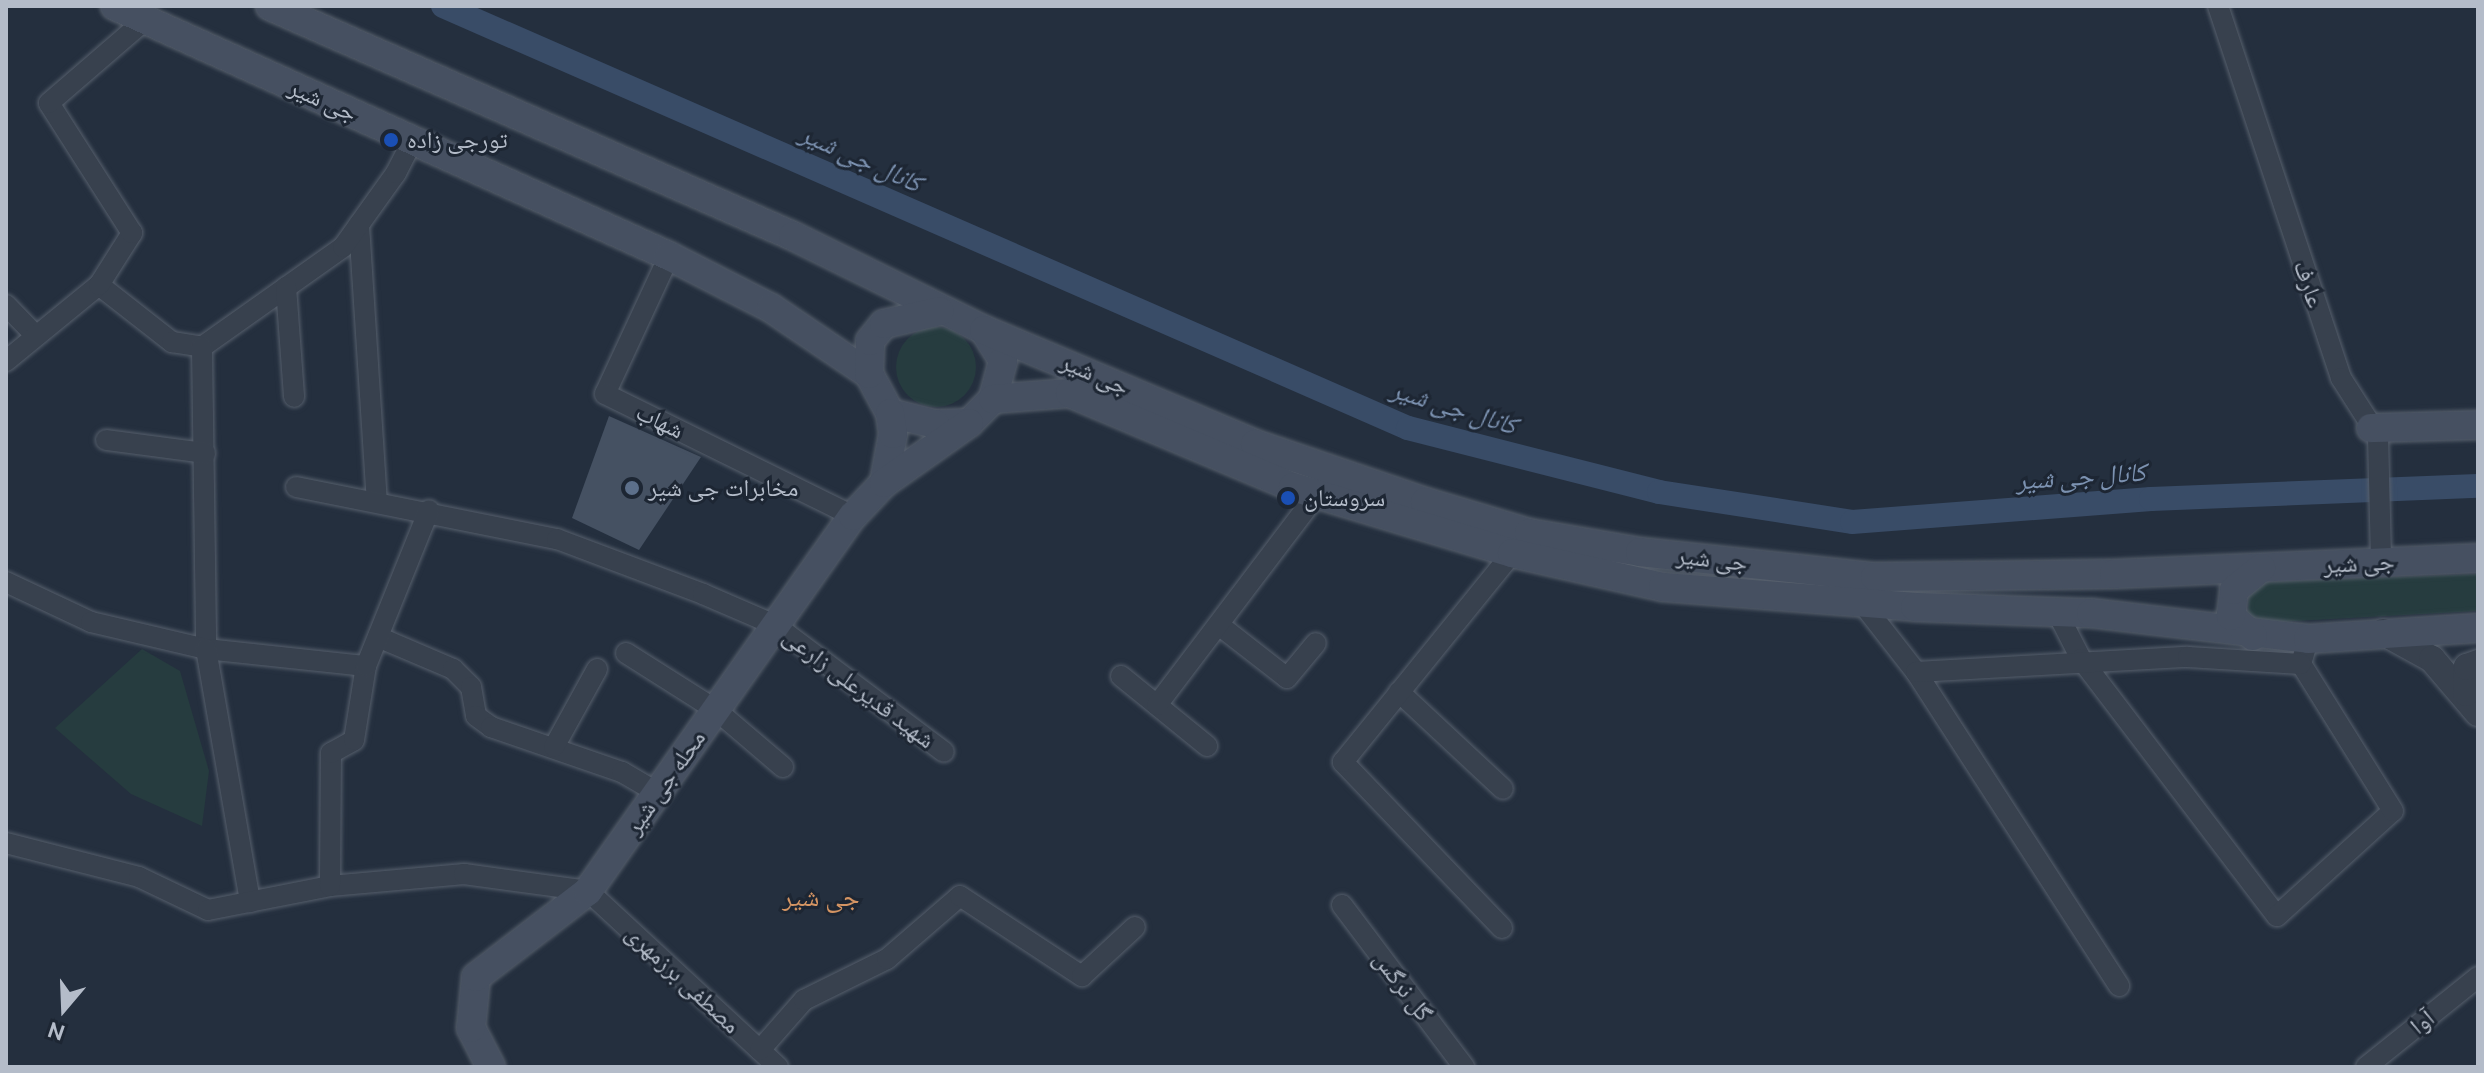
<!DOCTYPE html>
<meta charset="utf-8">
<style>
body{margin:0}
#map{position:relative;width:2484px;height:1073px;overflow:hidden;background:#242f3e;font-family:Ubuntu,"Noto Naskh Arabic",sans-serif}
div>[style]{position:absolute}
.green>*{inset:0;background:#263c3f}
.round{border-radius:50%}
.canal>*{height:24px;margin:-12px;padding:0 12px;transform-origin:12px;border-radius:12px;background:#394c67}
.building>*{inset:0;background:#455162}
.roads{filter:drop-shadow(0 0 2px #565f6c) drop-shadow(0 0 2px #565f6c)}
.minor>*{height:20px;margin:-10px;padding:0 10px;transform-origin:10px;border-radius:10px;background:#38414e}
.tertiary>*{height:26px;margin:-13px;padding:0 13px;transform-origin:13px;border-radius:13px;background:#38414e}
.secondary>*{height:28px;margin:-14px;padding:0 14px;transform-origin:14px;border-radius:14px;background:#465061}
.dots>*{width:22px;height:22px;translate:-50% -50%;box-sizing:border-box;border:4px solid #1d2633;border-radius:50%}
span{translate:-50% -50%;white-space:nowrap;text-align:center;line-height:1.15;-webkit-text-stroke:6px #1d2633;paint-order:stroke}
.street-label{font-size:24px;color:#b4bcc9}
.poi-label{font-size:24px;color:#b4bcc9}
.left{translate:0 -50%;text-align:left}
.water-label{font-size:26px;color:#7c92b1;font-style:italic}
.neighbourhood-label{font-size:26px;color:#d59563}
.frame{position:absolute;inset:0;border:8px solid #b4bcc9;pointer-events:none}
.north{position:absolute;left:24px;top:969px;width:80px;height:80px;-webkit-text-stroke:6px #1d2633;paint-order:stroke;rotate:199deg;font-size:22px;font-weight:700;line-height:32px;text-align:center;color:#b4bcc9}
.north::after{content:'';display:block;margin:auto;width:28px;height:36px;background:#b4bcc9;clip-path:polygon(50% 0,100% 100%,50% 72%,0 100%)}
</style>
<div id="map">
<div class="green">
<div class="round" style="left:896px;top:327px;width:80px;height:80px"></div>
<div style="clip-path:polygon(2478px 574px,2478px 611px,2261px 623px,2248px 614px,2249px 591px,2259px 582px)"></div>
<div style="clip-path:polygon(142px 649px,180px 671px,209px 771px,202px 826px,131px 794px,55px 728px)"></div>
</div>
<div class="canal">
<div style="left:443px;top:6px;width:1053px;rotate:23.62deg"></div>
<div style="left:1408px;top:428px;width:259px;rotate:14.3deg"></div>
<div style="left:1659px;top:492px;width:195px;rotate:8.8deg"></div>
<div style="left:1852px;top:522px;width:300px;rotate:-4.4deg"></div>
<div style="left:2151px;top:499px;width:327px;rotate:-2.3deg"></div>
</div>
<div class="building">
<div style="clip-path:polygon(609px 416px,701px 457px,639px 550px,572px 518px)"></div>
</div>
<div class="roads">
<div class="minor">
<div style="left:2218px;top:6px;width:392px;rotate:71.7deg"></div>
<div style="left:2341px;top:378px;width:69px;rotate:57.5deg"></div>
<div style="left:2378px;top:436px;width:125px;rotate:88.6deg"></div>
<div style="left:359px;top:225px;width:277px;rotate:86.3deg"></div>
<div style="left:669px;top:256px;width:152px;rotate:114.9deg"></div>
<div style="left:605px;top:394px;width:276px;rotate:26.2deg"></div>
<div style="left:99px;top:285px;width:93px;rotate:38deg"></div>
<div style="left:172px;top:342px;width:30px;rotate:9deg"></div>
<div style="left:202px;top:347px;width:173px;rotate:-35.3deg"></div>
<div style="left:343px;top:247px;width:91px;rotate:-54.4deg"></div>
<div style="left:396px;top:173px;width:37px;rotate:-63deg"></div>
<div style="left:286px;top:287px;width:110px;rotate:85.8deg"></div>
<div style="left:6px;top:305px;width:43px;rotate:45.9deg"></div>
<div style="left:202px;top:347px;width:302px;rotate:89.2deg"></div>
<div style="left:206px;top:649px;width:161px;rotate:6.1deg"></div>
<div style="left:6px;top:361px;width:120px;rotate:-39.3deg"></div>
<div style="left:99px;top:285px;width:62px;rotate:-57.6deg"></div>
<div style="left:132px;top:233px;width:154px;rotate:-122.6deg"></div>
<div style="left:49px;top:103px;width:127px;rotate:-40.8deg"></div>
<div style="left:106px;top:440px;width:100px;rotate:7.5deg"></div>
<div style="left:296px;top:487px;width:266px;rotate:11.3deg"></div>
<div style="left:557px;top:539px;width:156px;rotate:20.6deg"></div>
<div style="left:703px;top:594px;width:78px;rotate:23.3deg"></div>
<div style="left:775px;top:625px;width:211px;rotate:36.9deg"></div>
<div style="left:6px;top:582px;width:94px;rotate:25.2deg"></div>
<div style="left:91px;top:622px;width:118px;rotate:13.2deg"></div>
<div style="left:206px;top:649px;width:257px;rotate:80.1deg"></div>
<div style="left:1862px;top:603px;width:88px;rotate:52deg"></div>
<div style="left:1916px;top:672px;width:374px;rotate:57.1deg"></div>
<div style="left:2057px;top:612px;width:53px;rotate:62.9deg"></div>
<div style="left:2081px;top:659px;width:323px;rotate:52.7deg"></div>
<div style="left:2277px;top:916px;width:156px;rotate:-42.2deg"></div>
<div style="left:2393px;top:811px;width:173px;rotate:-122deg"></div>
<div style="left:2301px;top:664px;width:26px;rotate:-74deg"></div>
<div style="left:1219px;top:625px;width:86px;rotate:37.9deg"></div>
<div style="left:1287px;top:678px;width:45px;rotate:-50.4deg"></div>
<div style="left:378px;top:637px;width:82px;rotate:23.1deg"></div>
<div style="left:453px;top:669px;width:25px;rotate:45deg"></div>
<div style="left:471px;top:687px;width:29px;rotate:80deg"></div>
<div style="left:476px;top:716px;width:19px;rotate:36deg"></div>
<div style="left:491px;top:727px;width:139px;rotate:19deg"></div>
<div style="left:622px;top:772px;width:42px;rotate:30.3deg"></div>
<div style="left:626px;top:653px;width:107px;rotate:32.3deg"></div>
<div style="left:716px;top:710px;width:88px;rotate:40.4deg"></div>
<div style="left:1916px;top:672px;width:272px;rotate:-3.2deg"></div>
<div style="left:2188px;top:657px;width:113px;rotate:3.5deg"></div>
<div style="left:1121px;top:676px;width:111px;rotate:39.1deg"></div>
<div style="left:1399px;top:692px;width:142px;rotate:43deg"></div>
<div style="left:1157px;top:705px;width:266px;rotate:-52.8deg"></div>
<div style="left:554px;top:747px;width:89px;rotate:-61.1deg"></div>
<div style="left:6px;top:843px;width:137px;rotate:14.3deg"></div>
<div style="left:139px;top:877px;width:76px;rotate:25.6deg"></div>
<div style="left:208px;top:910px;width:124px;rotate:-11.1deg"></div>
<div style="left:330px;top:886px;width:135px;rotate:-5.1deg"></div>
<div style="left:464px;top:874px;width:125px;rotate:7.8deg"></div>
<div style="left:588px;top:891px;width:259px;rotate:42.8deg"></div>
<div style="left:330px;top:886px;width:133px;rotate:-89.6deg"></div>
<div style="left:331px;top:753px;width:26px;rotate:-29deg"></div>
<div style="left:354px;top:740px;width:75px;rotate:-80.8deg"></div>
<div style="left:366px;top:666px;width:168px;rotate:-68deg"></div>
<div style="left:1342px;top:905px;width:203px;rotate:53deg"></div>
<div style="left:1502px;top:928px;width:230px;rotate:-133.8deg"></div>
<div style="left:1343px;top:762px;width:269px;rotate:-51deg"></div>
<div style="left:760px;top:1050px;width:67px;rotate:-48.7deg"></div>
<div style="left:804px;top:1000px;width:93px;rotate:-26.3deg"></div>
<div style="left:887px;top:959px;width:96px;rotate:-40.8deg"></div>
<div style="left:960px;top:896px;width:146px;rotate:33.3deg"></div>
<div style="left:1082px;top:976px;width:72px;rotate:-42.8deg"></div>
<div style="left:2366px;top:1067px;width:144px;rotate:-38.8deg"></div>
</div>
<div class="tertiary">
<div style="left:2383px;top:632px;width:56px;rotate:28.9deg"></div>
<div style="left:2432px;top:659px;width:71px;rotate:49.6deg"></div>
<div style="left:2466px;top:693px;width:26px;rotate:-88deg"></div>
<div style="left:2467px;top:667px;width:12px;rotate:-20deg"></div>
</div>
<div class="secondary">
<div style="left:115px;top:6px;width:608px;rotate:24.29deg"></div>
<div style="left:669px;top:256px;width:114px;rotate:27deg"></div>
<div style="left:771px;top:308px;width:118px;rotate:34deg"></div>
<div style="left:270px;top:6px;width:571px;rotate:23.74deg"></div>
<div style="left:793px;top:236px;width:213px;rotate:26.2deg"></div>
<div style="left:984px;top:330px;width:36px;rotate:58deg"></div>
<div style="left:1003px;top:361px;width:39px;rotate:105deg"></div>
<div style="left:993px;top:399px;width:34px;rotate:135deg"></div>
<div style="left:969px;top:423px;width:34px;rotate:178deg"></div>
<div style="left:935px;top:424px;width:46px;rotate:-166.3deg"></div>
<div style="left:890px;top:413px;width:44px;rotate:-118.3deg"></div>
<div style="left:869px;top:374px;width:33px;rotate:-88deg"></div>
<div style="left:870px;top:341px;width:22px;rotate:-51deg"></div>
<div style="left:884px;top:324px;width:57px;rotate:-13.1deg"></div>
<div style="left:984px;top:330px;width:294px;rotate:22.8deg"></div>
<div style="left:1255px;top:444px;width:180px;rotate:18.8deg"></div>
<div style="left:1425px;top:502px;width:109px;rotate:16.6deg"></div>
<div style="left:1529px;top:533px;width:113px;rotate:9.7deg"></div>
<div style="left:1640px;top:552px;width:236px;rotate:6.1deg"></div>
<div style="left:1875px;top:577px;width:239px;rotate:-0.7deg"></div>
<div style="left:2114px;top:574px;width:364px;rotate:-2.5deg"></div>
<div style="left:993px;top:399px;width:77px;rotate:-4.5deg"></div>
<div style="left:1070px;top:393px;width:242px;rotate:22.9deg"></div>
<div style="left:1293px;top:487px;width:229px;rotate:16.8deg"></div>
<div style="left:1512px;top:553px;width:155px;rotate:12.7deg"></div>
<div style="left:1663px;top:587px;width:253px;rotate:4.5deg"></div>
<div style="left:1915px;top:607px;width:176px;rotate:2deg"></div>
<div style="left:2091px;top:613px;width:219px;rotate:6.8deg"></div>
<div style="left:2308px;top:639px;width:170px;rotate:-3.7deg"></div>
<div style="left:2371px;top:428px;width:107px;rotate:-1.6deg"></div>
<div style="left:884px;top:483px;width:50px;rotate:-79.6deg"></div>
<div style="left:893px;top:434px;width:21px;rotate:-98deg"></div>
<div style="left:2253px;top:636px;width:30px;rotate:-138deg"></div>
<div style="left:2231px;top:616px;width:26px;rotate:-83deg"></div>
<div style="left:2234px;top:590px;width:35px;rotate:-39deg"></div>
<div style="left:491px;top:1067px;width:44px;rotate:-117.1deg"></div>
<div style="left:471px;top:1028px;width:51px;rotate:-84.4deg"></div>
<div style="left:476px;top:977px;width:141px;rotate:-37.5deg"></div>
<div style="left:588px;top:891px;width:459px;rotate:-54.8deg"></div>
<div style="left:853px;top:516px;width:45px;rotate:-46.8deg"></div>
<div style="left:884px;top:483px;width:104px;rotate:-35.2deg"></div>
</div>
</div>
<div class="dots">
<div style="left:391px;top:140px;background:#1a4fb4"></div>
<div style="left:632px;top:488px;background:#5c6f8a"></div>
<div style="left:1288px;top:498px;background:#1a4fb4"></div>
</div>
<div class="street-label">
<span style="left:323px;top:100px;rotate:24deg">جی شیر</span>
<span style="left:2309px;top:284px;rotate:71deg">عارف</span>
<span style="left:1095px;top:374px;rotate:23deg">جی شیر</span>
<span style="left:660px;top:421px;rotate:26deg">شهاب</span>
<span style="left:1712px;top:559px;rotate:6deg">جی شیر</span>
<span style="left:2359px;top:563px;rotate:-3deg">جی شیر</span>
<span style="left:859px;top:688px;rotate:37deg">شهید قدیرعلی زارعی</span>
<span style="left:665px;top:782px;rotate:-55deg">محله جی شیر</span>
<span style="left:683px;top:979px;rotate:43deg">مصطفی برزمهری</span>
<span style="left:1403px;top:986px;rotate:53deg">گل نرگس</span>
<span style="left:2422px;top:1022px;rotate:-39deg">آوا</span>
</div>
<div class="poi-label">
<span class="left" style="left:407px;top:140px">تورجی زاده</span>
<span class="left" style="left:648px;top:488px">مخابرات جی شیر</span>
<span class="left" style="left:1304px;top:498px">سروستان</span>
</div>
<div class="water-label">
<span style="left:861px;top:158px;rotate:24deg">کانال جی شیر</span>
<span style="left:1454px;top:407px;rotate:17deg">کانال جی شیر</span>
<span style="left:2081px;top:476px;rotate:-4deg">کانال جی شیر</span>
</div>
<div class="neighbourhood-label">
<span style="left:821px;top:897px">جی شیر</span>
</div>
<div class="frame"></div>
<div class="north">N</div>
</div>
